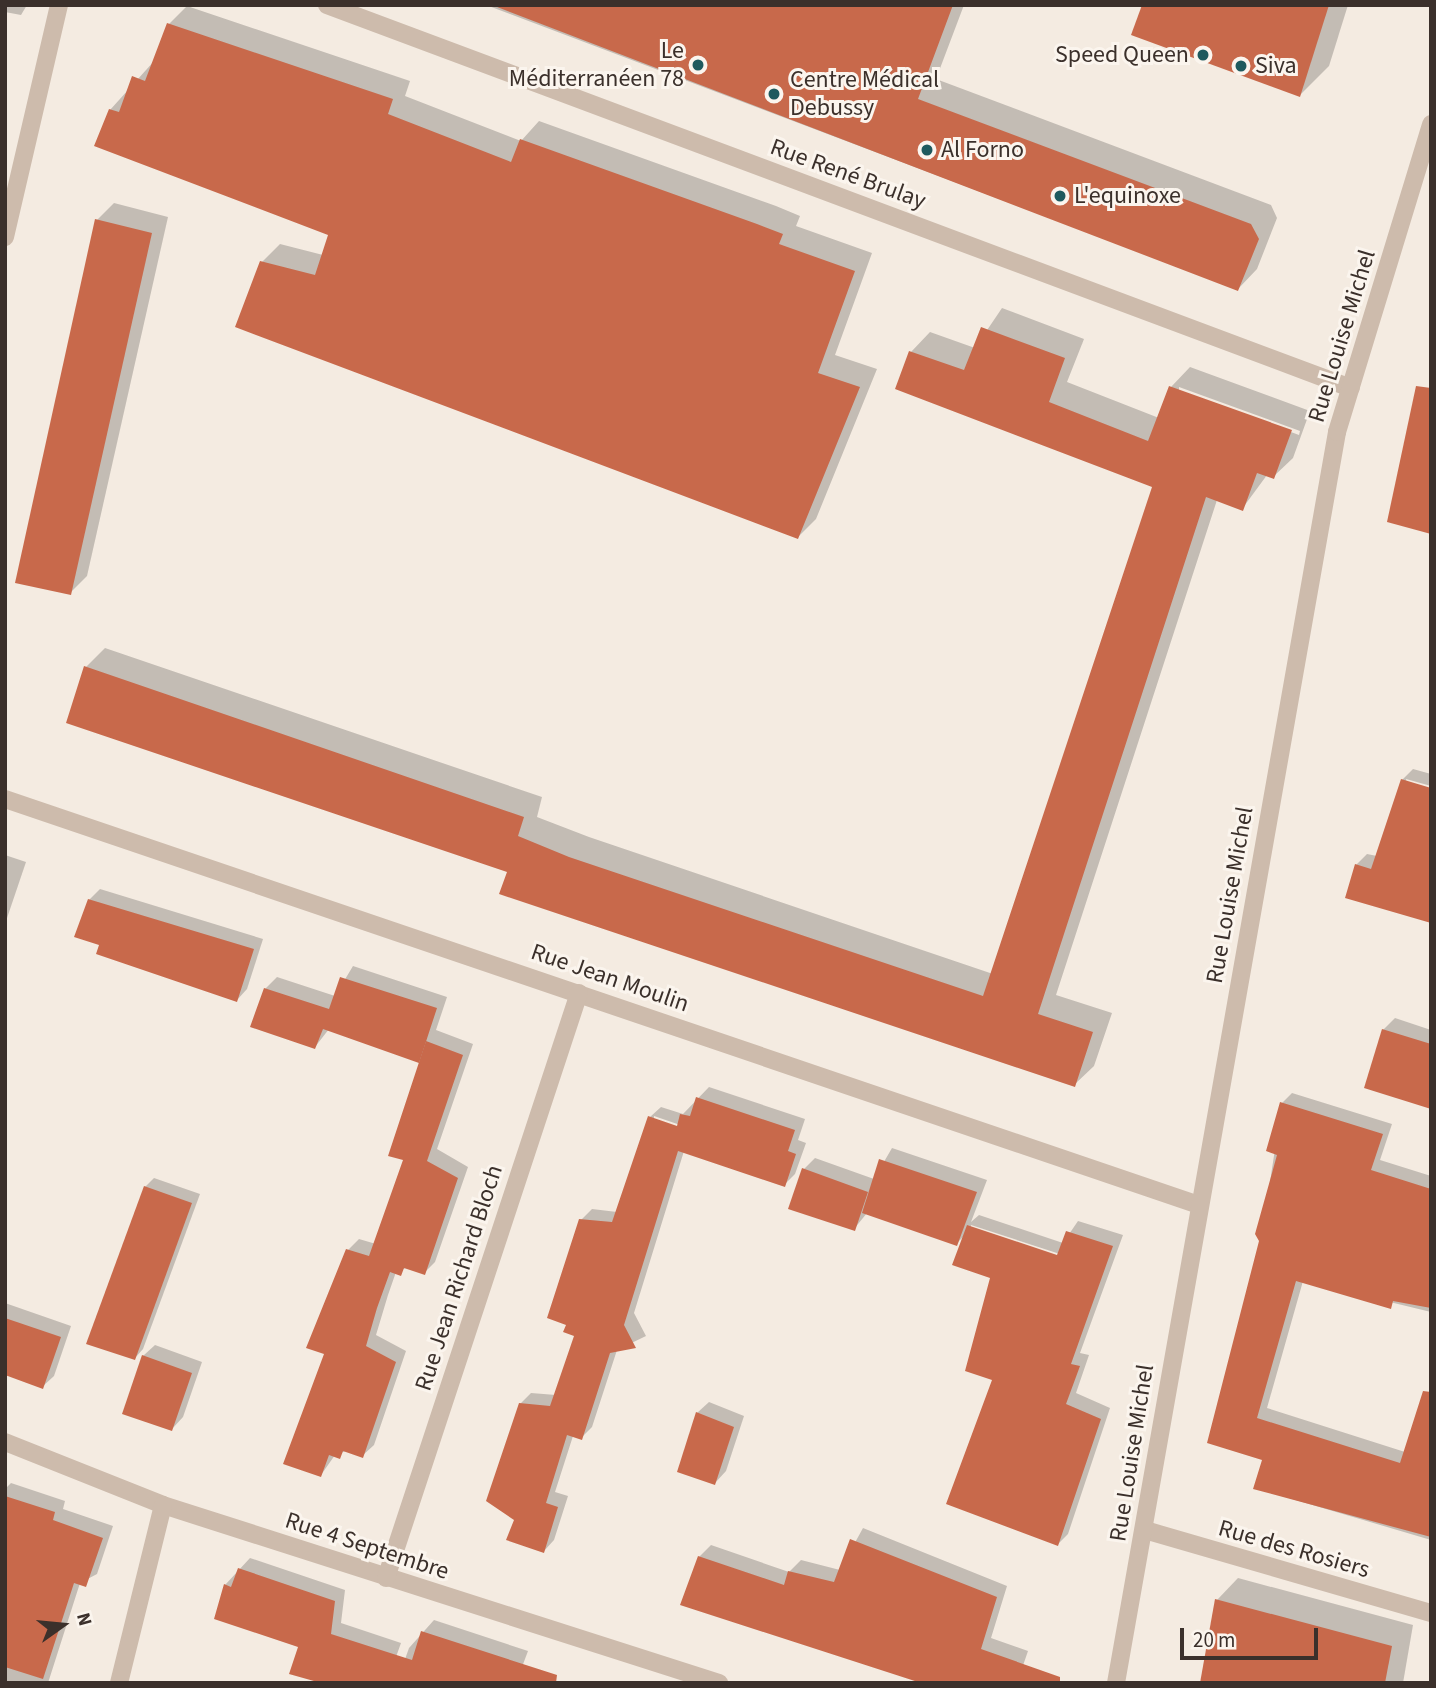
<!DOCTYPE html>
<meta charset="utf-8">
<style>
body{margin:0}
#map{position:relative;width:1436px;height:1688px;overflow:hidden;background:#f4ebe1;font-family:"Source Sans 3",sans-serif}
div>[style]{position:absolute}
.shadow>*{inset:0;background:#0003}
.building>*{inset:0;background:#c8694b}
.minor>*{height:18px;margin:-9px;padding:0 9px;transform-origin:9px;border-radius:9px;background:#cdbbac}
.dots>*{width:19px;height:19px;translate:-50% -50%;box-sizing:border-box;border:4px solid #fbf5ee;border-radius:50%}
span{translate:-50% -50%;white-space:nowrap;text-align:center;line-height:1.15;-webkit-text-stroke:6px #fbf5ee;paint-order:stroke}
.poi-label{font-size:24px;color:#3b302b}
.right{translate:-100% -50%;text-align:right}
.left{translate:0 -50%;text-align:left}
.street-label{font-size:24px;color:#3b302b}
.frame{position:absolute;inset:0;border:7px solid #3b302b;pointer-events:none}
.north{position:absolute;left:28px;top:1590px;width:70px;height:70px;-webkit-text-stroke:5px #fbf5ee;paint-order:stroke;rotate:75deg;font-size:19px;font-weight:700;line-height:28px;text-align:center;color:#3b302b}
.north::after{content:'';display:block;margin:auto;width:24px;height:32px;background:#3b302b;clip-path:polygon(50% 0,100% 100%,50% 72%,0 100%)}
.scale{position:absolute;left:1180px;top:1628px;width:138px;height:32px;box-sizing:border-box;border:4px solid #3b302b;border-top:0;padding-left:9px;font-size:21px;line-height:24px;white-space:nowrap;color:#3b302b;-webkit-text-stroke:5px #fbf5ee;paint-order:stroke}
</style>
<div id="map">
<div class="shadow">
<div style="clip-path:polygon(5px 5px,27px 5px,21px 15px,5px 12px)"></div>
<div style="clip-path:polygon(486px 5px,964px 5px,936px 79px,1271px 205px,1277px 218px,1257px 269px,1238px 289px)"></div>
<div style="clip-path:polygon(1144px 5px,1348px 5px,1329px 66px,1300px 95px)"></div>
<div style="clip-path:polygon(187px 6px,410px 81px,405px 96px,521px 141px,539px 121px,776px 206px,800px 216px,796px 226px,872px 253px,835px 355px,877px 369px,816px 519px,798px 537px,262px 262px,280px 244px,323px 255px,330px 234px,110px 110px,155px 60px,169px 24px)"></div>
<div style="clip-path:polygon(114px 203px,168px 217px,87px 576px,70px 593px,97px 220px)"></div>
<div style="clip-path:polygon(evenodd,1002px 308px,1084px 339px,1067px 382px,1159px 418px,1171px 387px,1190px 367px,1310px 411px,1293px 458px,1273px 477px,1267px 475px,1242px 509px,1217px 500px,1056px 995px,1112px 1013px,1094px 1066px,1074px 1085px,509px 871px,86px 667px,105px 648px,542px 797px,537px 817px,589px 837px,993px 974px,1154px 486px,911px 352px,930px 332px,975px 348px,1002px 308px,1179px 387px,1300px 431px,1299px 435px,1179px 391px,1179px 387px)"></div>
<div style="clip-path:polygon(1413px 769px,1431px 774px,1431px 786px,1406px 779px,1431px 907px,1356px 865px,1367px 854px,1377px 856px,1402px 780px)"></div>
<div style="clip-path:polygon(5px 855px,26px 862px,5px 924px)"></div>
<div style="clip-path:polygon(100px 889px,263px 939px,247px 989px,237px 1000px,101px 944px,89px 900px)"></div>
<div style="clip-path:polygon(353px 966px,447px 997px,436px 1030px,473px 1044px,437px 1149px,468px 1167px,435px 1262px,424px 1273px,408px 1267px,396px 1272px,388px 1295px,376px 1335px,406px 1351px,374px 1445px,362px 1456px,346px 1451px,335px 1455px,321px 1475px,326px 1353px,308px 1347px,348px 1250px,359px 1239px,376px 1244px,405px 1159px,421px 1062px,329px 1029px,315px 1047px,265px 989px,277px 977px,335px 996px)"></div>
<div style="clip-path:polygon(1395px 1018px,1431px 1030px,1431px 1106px,1383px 1030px)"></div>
<div style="clip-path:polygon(evenodd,709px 1087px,805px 1119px,798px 1140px,806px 1143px,795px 1174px,784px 1185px,684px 1151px,634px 1313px,646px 1336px,617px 1350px,592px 1427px,581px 1438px,573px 1436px,555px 1492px,568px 1496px,554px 1540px,544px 1551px,516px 1519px,520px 1404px,531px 1393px,556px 1395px,576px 1335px,581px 1220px,592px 1209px,617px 1212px,650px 1117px,661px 1107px,683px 1114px,709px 1087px,654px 1116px,686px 1127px,685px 1130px,654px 1120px,654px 1116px)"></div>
<div style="clip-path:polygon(1292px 1093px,1392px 1124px,1380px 1160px,1431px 1176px,1431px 1312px,1303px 1281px,1267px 1408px,1405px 1452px,1431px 1440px,1431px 1540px,1255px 1488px,1264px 1459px,1209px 1442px,1261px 1241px,1282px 1103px)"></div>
<div style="clip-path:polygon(evenodd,892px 1148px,987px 1180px,971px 1222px,979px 1215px,1063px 1243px,1078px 1221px,1123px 1235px,1080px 1353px,1089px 1355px,1076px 1393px,1110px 1408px,1068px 1534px,1058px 1544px,994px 1379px,992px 1277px,964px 1236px,956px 1244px,867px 1213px,854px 1229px,804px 1169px,815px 1158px,874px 1179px,892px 1148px,971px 1225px,1066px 1256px,1065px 1259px,971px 1228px,971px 1225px)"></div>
<div style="clip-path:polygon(154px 1178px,200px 1194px,143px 1349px,135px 1358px,145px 1187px)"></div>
<div style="clip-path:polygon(5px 1303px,71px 1326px,54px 1376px,42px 1387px,5px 1374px)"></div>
<div style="clip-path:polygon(155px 1345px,202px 1362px,183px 1417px,172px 1429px,143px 1356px)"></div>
<div style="clip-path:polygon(709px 1402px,744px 1416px,726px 1471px,715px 1483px,697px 1413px)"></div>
<div style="clip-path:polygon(11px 1483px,65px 1501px,63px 1509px,113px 1526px,97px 1574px,80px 1583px,48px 1683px,5px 1683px,5px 1489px)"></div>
<div style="clip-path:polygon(863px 1528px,1007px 1586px,991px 1638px,1028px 1651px,1017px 1683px,699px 1557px,711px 1545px,789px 1572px,801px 1560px,840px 1570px)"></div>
<div style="clip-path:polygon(250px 1558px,345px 1590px,341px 1623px,401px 1643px,387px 1682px,300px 1646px,225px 1585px)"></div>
<div style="clip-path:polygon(1238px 1578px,1413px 1625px,1403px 1683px,1202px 1683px,1217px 1600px)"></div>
<div style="clip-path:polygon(434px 1620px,528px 1651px,516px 1683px,398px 1679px,409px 1648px)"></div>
</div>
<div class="building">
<div style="clip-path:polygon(492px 5px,953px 5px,918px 99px,1251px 224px,1259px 239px,1238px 291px)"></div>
<div style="clip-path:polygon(1142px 5px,1329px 5px,1300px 97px,1131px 35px)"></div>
<div style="clip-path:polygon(167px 23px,393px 99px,388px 114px,511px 162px,520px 139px,757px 224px,783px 234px,779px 244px,855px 271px,818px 373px,860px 387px,798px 539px,235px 327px,260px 261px,315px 275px,328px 235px,94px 146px,109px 109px,119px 112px,132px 76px,145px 81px)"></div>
<div style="clip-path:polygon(95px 219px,152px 233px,71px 595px,15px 583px)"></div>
<div style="clip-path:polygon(981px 327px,1065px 358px,1049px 402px,1148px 441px,1169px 386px,1292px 430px,1274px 479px,1257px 473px,1243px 511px,1206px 497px,1038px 1014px,1093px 1032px,1075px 1087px,499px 894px,507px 872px,66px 723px,84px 666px,524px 817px,518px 836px,569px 857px,983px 996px,1152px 487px,895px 389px,909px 351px,964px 370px)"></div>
<div style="clip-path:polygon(1416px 386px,1431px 388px,1431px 534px,1387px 522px)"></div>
<div style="clip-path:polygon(1401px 779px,1431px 788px,1431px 923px,1345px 898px,1355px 864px,1371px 869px)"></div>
<div style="clip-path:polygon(88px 899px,254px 949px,237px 1002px,96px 954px,99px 945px,74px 937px)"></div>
<div style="clip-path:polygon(340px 977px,437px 1008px,419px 1063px,323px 1029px,315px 1049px,250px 1027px,264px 988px,329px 1009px)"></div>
<div style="clip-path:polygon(1382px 1029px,1431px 1044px,1431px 1109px,1364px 1088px)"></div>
<div style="clip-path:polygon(426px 1041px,463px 1055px,427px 1161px,458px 1178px,425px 1275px,404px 1268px,401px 1276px,390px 1272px,377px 1308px,366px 1346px,396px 1362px,363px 1458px,343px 1451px,340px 1459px,329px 1455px,321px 1477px,283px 1464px,324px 1354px,306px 1348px,346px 1249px,369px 1256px,403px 1160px,388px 1156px)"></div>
<div style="clip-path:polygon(696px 1097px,795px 1130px,788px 1151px,796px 1154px,785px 1187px,678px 1151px,624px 1325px,636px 1348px,610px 1353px,582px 1440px,567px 1435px,546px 1503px,558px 1507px,544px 1553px,506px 1540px,514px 1520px,486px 1501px,519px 1403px,550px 1406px,574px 1336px,563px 1332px,566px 1325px,547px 1318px,579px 1219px,612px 1222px,648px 1116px,677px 1126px,680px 1114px,690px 1116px)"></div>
<div style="clip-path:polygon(1280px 1102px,1383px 1134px,1371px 1170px,1431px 1189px,1431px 1308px,1393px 1301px,1391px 1309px,1296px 1281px,1257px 1418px,1400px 1463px,1423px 1391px,1431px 1392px,1431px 1537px,1253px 1489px,1262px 1460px,1207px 1443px,1259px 1241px,1255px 1234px,1277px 1155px,1266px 1151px)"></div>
<div style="clip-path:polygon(879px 1159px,977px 1192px,957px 1246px,862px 1213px)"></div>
<div style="clip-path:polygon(802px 1168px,868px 1192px,855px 1231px,788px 1209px)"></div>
<div style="clip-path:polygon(144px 1186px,192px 1203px,135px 1360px,86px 1344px)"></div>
<div style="clip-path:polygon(967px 1225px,1057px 1255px,1066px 1231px,1113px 1246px,1071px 1364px,1080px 1366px,1066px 1404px,1101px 1419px,1058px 1546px,946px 1504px,992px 1380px,965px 1371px,990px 1278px,952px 1265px)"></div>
<div style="clip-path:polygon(5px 1318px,61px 1337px,43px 1389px,5px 1375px)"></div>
<div style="clip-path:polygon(142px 1355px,192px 1373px,172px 1431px,122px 1414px)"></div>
<div style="clip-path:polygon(696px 1412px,734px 1427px,715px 1485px,677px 1472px)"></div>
<div style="clip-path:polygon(5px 1496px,55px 1512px,53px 1520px,103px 1538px,86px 1587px,74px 1583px,43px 1679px,5px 1667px)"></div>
<div style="clip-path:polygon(850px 1539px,997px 1597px,981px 1649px,1060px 1677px,1060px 1683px,921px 1683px,680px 1605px,698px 1556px,784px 1585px,788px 1571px,834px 1582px)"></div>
<div style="clip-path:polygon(238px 1568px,335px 1601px,331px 1634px,412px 1660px,421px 1631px,557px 1675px,556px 1683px,321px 1683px,289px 1674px,298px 1647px,214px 1619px,224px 1584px,231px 1587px)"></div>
<div style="clip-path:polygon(1215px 1599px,1392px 1646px,1385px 1683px,1200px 1683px)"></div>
</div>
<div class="minor">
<div style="left:327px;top:5px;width:1093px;rotate:20.51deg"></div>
<div style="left:5px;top:237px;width:238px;rotate:-76.9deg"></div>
<div style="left:5px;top:799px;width:1261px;rotate:18.78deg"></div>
<div style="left:5px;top:1442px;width:170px;rotate:21.7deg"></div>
<div style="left:163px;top:1505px;width:584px;rotate:17.75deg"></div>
<div style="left:1145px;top:1530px;width:298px;rotate:16.2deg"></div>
<div style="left:386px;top:1578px;width:616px;rotate:-71.74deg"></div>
<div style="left:119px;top:1683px;width:183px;rotate:-76.1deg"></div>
<div style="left:1116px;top:1683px;width:1270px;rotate:-79.98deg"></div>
<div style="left:1337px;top:432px;width:322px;rotate:-73deg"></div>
</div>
<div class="dots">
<div style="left:1203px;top:55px;background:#1f5a5e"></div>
<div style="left:698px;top:65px;background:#1f5a5e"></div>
<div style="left:1241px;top:66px;background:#1f5a5e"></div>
<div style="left:774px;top:94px;background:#1f5a5e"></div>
<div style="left:927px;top:150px;background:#1f5a5e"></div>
<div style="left:1060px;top:196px;background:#1f5a5e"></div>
</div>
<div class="poi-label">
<span class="right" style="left:684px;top:65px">Le<br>Méditerranéen 78</span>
<span class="right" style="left:1189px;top:55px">Speed Queen</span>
<span class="left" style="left:1255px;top:66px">Siva</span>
<span class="left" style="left:790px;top:94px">Centre Médical<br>Debussy</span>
<span class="left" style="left:941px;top:150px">Al Forno</span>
<span class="left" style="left:1074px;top:196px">L'equinoxe</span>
</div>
<div class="street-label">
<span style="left:848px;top:174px;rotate:20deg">Rue René Brulay</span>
<span style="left:1342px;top:336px;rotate:-73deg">Rue Louise Michel</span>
<span style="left:1230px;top:895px;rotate:-80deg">Rue Louise Michel</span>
<span style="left:610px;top:978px;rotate:19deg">Rue Jean Moulin</span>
<span style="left:459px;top:1278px;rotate:-72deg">Rue Jean Richard Bloch</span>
<span style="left:1132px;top:1453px;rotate:-81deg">Rue Louise Michel</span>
<span style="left:367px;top:1546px;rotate:18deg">Rue 4 Septembre</span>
<span style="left:1294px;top:1549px;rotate:16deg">Rue des Rosiers</span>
</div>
<div class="frame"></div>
<div class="north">N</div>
<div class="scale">20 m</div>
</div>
